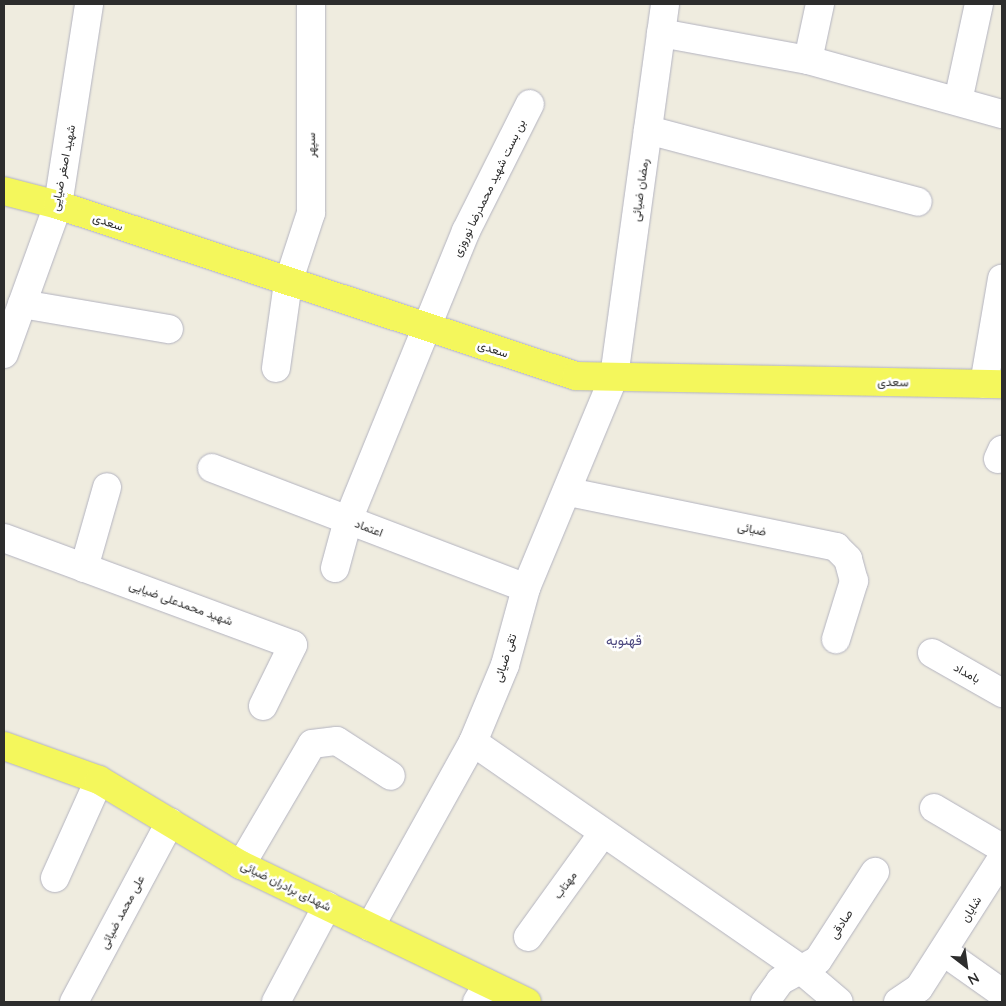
<!DOCTYPE html>
<meta charset="utf-8">
<style>
body{margin:0}
#map{position:relative;width:1006px;height:1006px;overflow:hidden;background:#efecdf;font-family:Quicksand,Vazirmatn,sans-serif}
div>[style]{position:absolute}
.roads{filter:drop-shadow(0 0 1px #b3b3c0) drop-shadow(0 0 1px #b3b3c0)}
.minor>*{height:28px;margin:-14px;padding:0 14px;transform-origin:14px;border-radius:14px;background:#fff}
.major>*{height:28px;margin:-14px;padding:0 14px;transform-origin:14px;border-radius:14px;background:#f4f75c}
span{translate:-50% -50%;white-space:nowrap;text-align:center;line-height:1.15;-webkit-text-stroke:5px #fff;paint-order:stroke}
.street-label{font-size:12px;color:#2d2d2d}
.neighbourhood-label{font-size:14px;color:#4e4a80}
.frame{position:absolute;inset:0;border:5px solid #2d2d2d;pointer-events:none}
.north{position:absolute;left:941px;top:941px;width:50px;height:50px;-webkit-text-stroke:4px #fff;paint-order:stroke;rotate:150deg;font-size:14px;font-weight:700;line-height:20px;text-align:center;color:#2d2d2d}
.north::after{content:'';display:block;margin:auto;width:18px;height:22px;background:#2d2d2d;clip-path:polygon(50% 0,100% 100%,50% 72%,0 100%)}
</style>
<div id="map">
<div class="roads">
<div class="minor">
<div style="left:661px;top:33px;width:149px;rotate:10.4deg"></div>
<div style="left:808px;top:60px;width:201px;rotate:15.6deg"></div>
<div style="left:808px;top:60px;width:57px;rotate:-77.9deg"></div>
<div style="left:958px;top:101px;width:99px;rotate:-77.8deg"></div>
<div style="left:648px;top:130px;width:279px;rotate:14.9deg"></div>
<div style="left:22px;top:304px;width:149px;rotate:9.7deg"></div>
<div style="left:4px;top:354px;width:158px;rotate:-70.1deg"></div>
<div style="left:58px;top:205px;width:203px;rotate:-81.2deg"></div>
<div style="left:276px;top:368px;width:86px;rotate:-82deg"></div>
<div style="left:288px;top:283px;width:74px;rotate:-71.8deg"></div>
<div style="left:311px;top:213px;width:209px;rotate:-90deg"></div>
<div style="left:984px;top:384px;width:107px;rotate:-80.3deg"></div>
<div style="left:998px;top:459px;width:10px;rotate:-66deg"></div>
<div style="left:212px;top:468px;width:336px;rotate:20.9deg"></div>
<div style="left:569px;top:492px;width:273px;rotate:11.6deg"></div>
<div style="left:836px;top:547px;width:17px;rotate:45deg"></div>
<div style="left:848px;top:559px;width:23px;rotate:75deg"></div>
<div style="left:854px;top:581px;width:61px;rotate:107.2deg"></div>
<div style="left:4px;top:538px;width:308px;rotate:20.3deg"></div>
<div style="left:293px;top:645px;width:68px;rotate:116.2deg"></div>
<div style="left:84px;top:568px;width:84px;rotate:-74.1deg"></div>
<div style="left:335px;top:568px;width:50px;rotate:-74.8deg"></div>
<div style="left:348px;top:520px;width:312px;rotate:-67.8deg"></div>
<div style="left:466px;top:231px;width:142px;rotate:-63.3deg"></div>
<div style="left:932px;top:653px;width:81px;rotate:29.7deg"></div>
<div style="left:473px;top:742px;width:397px;rotate:34.7deg"></div>
<div style="left:799px;top:968px;width:52px;rotate:40.4deg"></div>
<div style="left:934px;top:808px;width:79px;rotate:30.5deg"></div>
<div style="left:241px;top:865px;width:140px;rotate:-59.6deg"></div>
<div style="left:312px;top:744px;width:25px;rotate:-7deg"></div>
<div style="left:337px;top:741px;width:64px;rotate:32.9deg"></div>
<div style="left:55px;top:878px;width:107px;rotate:-65.8deg"></div>
<div style="left:370px;top:927px;width:212px;rotate:-60.9deg"></div>
<div style="left:473px;top:742px;width:83px;rotate:-67.4deg"></div>
<div style="left:505px;top:665px;width:80px;rotate:-74.7deg"></div>
<div style="left:526px;top:588px;width:229px;rotate:-67.4deg"></div>
<div style="left:614px;top:377px;width:376px;rotate:-82.2deg"></div>
<div style="left:528px;top:937px;width:128px;rotate:-54.2deg"></div>
<div style="left:944px;top:952px;width:71px;rotate:35.3deg"></div>
<div style="left:74px;top:1002px;width:204px;rotate:-61.9deg"></div>
<div style="left:276px;top:1002px;width:109px;rotate:-62deg"></div>
<div style="left:477px;top:1002px;width:21px;rotate:-59deg"></div>
<div style="left:765px;top:1002px;width:26px;rotate:-54deg"></div>
<div style="left:780px;top:981px;width:43px;rotate:-28.9deg"></div>
<div style="left:818px;top:960px;width:105px;rotate:-57.1deg"></div>
<div style="left:898px;top:1002px;width:25px;rotate:-34deg"></div>
<div style="left:919px;top:988px;width:154px;rotate:-57.4deg"></div>
</div>
<div class="major">
<div style="left:4px;top:191px;width:56px;rotate:14.5deg"></div>
<div style="left:58px;top:205px;width:545px;rotate:18.27deg"></div>
<div style="left:576px;top:376px;width:426px;rotate:1.1deg"></div>
<div style="left:4px;top:746px;width:101px;rotate:19.7deg"></div>
<div style="left:99px;top:780px;width:165px;rotate:30.9deg"></div>
<div style="left:241px;top:865px;width:317px;rotate:25.6deg"></div>
</div>
</div>
<div class="street-label">
<span style="left:311px;top:145px;rotate:-90deg">سپهر</span>
<span style="left:63px;top:168px;rotate:-79deg">شهید اصغر ضیایی</span>
<span style="left:489px;top:188px;rotate:-64deg">بن بست شهید محمدرضا نوروزی</span>
<span style="left:640px;top:190px;rotate:-82deg">رمضان ضیائی</span>
<span style="left:108px;top:222px;rotate:19deg">سعدی</span>
<span style="left:493px;top:349px;rotate:18deg">سعدی</span>
<span style="left:893px;top:382px;rotate:1deg">سعدی</span>
<span style="left:369px;top:528px;rotate:21deg">اعتماد</span>
<span style="left:752px;top:529px;rotate:12deg">ضیائی</span>
<span style="left:181px;top:603px;rotate:20deg">شهید محمدعلی ضیایی</span>
<span style="left:505px;top:658px;rotate:-72deg">تقی ضیائی</span>
<span style="left:967px;top:673px;rotate:29deg">بامداد</span>
<span style="left:565px;top:885px;rotate:-54deg">مهتاب</span>
<span style="left:286px;top:886px;rotate:26deg">شهدای برادران ضیائی</span>
<span style="left:971px;top:909px;rotate:-58deg">شایان</span>
<span style="left:122px;top:912px;rotate:-62deg">علی محمد ضیائی</span>
<span style="left:841px;top:924px;rotate:-57deg">صادقی</span>
</div>
<div class="neighbourhood-label">
<span style="left:624px;top:640px">قهنویه</span>
</div>
<div class="frame"></div>
<div class="north">N</div>
</div>
